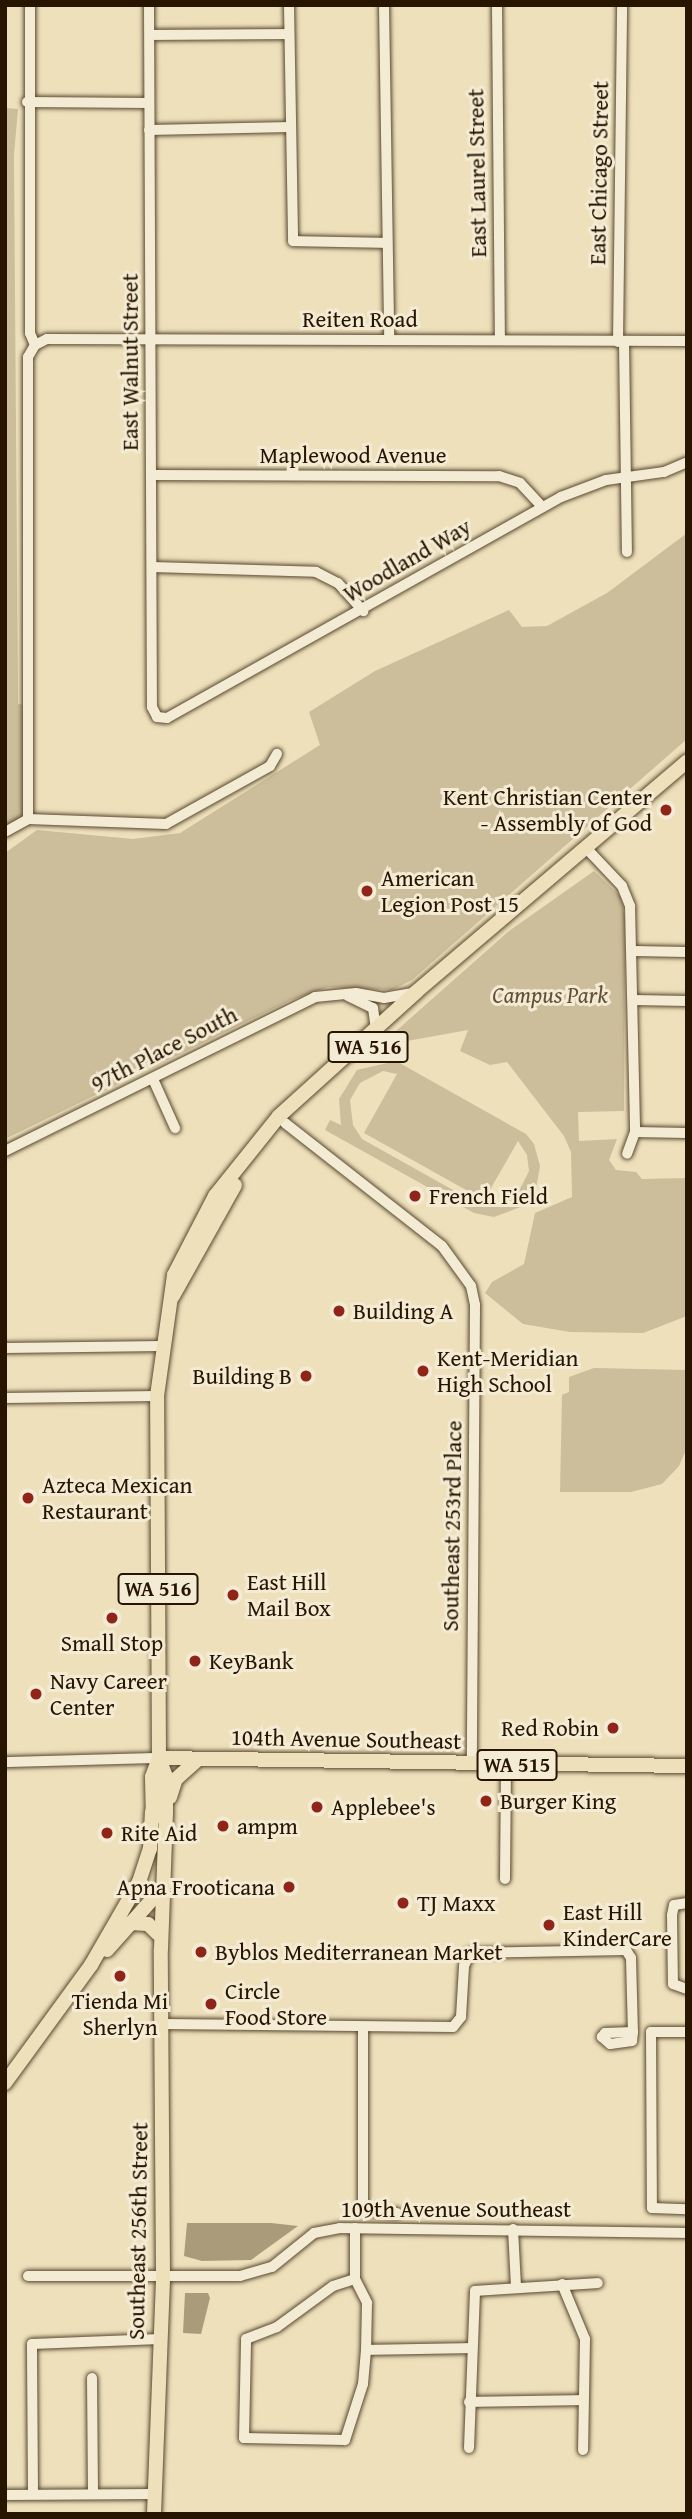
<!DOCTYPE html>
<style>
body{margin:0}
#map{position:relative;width:692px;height:2519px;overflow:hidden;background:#ede0bb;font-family:"Gentium Book Plus",serif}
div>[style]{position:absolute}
.green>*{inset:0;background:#ccbd9b}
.water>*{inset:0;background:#aa9b7b}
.roads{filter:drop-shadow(0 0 2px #59482f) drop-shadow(0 0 2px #59482f)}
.minor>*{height:10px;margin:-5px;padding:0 5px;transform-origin:5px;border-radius:5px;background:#f3ebd3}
.major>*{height:14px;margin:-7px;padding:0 7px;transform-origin:7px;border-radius:7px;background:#ede0bb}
.dots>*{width:19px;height:19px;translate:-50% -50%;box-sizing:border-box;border:4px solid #f3ebd3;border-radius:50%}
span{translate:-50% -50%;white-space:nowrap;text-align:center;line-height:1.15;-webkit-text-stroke:6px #f3ebd3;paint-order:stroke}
.shield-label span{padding:2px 5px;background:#f3ebd3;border:2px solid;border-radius:5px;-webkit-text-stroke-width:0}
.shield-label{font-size:21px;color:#281500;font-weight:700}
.street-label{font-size:23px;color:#281500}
.poi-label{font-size:23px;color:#281500}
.right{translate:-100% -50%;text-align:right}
.left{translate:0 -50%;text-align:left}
.park-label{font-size:23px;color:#615036;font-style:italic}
.frame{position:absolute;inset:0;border:7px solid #281500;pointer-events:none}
</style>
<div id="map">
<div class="green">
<div style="clip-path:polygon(5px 108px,18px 109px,14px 155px,18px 704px,28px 705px,28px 819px,5px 827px)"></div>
<div style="clip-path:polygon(687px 533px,687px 739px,412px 980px,392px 990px,328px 987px,291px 1000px,5px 1139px,5px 853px,37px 830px,133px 839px,180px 833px,320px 745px,309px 712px,375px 671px,509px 610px,522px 627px,547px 626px,607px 593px)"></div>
<div style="clip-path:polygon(594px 871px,621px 897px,625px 919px,624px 1111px,578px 1112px,579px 1141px,617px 1139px,609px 1160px,616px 1170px,636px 1172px,642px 1179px,687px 1178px,687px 1316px,643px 1333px,570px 1332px,523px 1324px,485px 1293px,492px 1282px,524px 1264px,535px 1213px,572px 1197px,571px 1152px,564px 1136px,507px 1062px,490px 1065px,460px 1051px,468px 1030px,379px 1046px,509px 931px)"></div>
<div style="clip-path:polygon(evenodd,396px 1061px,526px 1134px,534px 1144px,540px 1166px,536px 1189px,523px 1206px,494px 1217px,474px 1213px,325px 1130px,330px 1120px,341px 1125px,339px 1099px,357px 1070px,396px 1061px,383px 1071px,397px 1074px,364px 1133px,484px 1200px,518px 1141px,527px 1155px,529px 1171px,516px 1197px,496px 1206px,478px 1204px,362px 1139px,353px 1125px,350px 1100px,360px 1083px,383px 1071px)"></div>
<div style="clip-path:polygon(594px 1368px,687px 1370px,687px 1448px,679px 1466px,662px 1484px,631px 1492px,560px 1492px,562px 1395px,569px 1392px,569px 1377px)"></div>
</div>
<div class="water">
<div style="clip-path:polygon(187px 2223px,271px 2223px,298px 2226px,251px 2260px,202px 2261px,184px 2256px)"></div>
<div style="clip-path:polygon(185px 2293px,208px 2293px,210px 2298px,201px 2334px,183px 2333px)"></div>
</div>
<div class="roads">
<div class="minor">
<div style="left:149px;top:5px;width:702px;rotate:89.76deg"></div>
<div style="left:152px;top:707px;width:11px;rotate:63deg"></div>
<div style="left:157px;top:717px;width:10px;rotate:6deg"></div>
<div style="left:167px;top:718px;width:452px;rotate:-29.3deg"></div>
<div style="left:561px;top:497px;width:48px;rotate:-20.7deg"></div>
<div style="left:606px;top:480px;width:59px;rotate:-7.9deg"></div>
<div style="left:664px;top:472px;width:25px;rotate:-23deg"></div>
<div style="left:289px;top:5px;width:236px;rotate:89deg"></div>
<div style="left:293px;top:241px;width:94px;rotate:1.2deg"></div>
<div style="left:384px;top:5px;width:335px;rotate:89.1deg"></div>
<div style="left:497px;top:5px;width:335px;rotate:89.5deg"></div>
<div style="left:150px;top:35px;width:139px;rotate:-0.4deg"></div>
<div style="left:27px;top:102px;width:122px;rotate:0.5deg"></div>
<div style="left:149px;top:130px;width:142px;rotate:-1.2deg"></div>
<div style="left:618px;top:342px;width:337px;rotate:-89.3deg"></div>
<div style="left:624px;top:342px;width:210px;rotate:89.2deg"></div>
<div style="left:35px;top:345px;width:13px;rotate:-27deg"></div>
<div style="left:47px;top:339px;width:640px;rotate:0.18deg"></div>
<div style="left:152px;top:475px;width:347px;rotate:0.2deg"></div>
<div style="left:499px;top:476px;width:22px;rotate:18deg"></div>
<div style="left:520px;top:483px;width:33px;rotate:47deg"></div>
<div style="left:152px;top:567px;width:164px;rotate:1.7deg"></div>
<div style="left:316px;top:572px;width:25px;rotate:27deg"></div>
<div style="left:338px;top:583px;width:38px;rotate:48deg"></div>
<div style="left:28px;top:819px;width:462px;rotate:-90deg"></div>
<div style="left:28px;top:357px;width:14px;rotate:-60deg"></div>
<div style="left:35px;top:345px;width:13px;rotate:-113deg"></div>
<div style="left:30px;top:333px;width:328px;rotate:-90deg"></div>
<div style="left:28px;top:819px;width:138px;rotate:2.1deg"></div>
<div style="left:166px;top:824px;width:119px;rotate:-29.1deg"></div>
<div style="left:270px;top:766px;width:14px;rotate:-60deg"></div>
<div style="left:5px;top:832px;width:26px;rotate:-29deg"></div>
<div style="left:587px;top:849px;width:51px;rotate:46.6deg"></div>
<div style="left:622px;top:886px;width:22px;rotate:68deg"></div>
<div style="left:630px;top:906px;width:226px;rotate:88.7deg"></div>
<div style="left:635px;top:1132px;width:23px;rotate:110deg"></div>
<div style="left:634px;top:951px;width:53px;rotate:1.1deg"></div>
<div style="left:348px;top:996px;width:28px;rotate:26deg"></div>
<div style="left:373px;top:1008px;width:21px;rotate:82deg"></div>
<div style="left:634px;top:1000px;width:53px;rotate:1.1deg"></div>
<div style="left:153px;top:1079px;width:54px;rotate:65.8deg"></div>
<div style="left:285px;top:1123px;width:199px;rotate:38.1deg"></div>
<div style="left:442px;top:1246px;width:49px;rotate:54.1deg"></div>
<div style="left:471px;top:1286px;width:19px;rotate:78deg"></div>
<div style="left:475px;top:1305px;width:460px;rotate:90.4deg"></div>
<div style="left:635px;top:1132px;width:52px;rotate:1.1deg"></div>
<div style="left:5px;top:1151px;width:346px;rotate:-26.4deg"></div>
<div style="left:315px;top:997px;width:41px;rotate:-5.6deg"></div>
<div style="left:356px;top:993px;width:28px;rotate:10deg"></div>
<div style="left:384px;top:998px;width:29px;rotate:-10deg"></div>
<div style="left:5px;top:1348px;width:157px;rotate:-0.7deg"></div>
<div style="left:5px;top:1398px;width:152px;rotate:-0.8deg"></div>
<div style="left:5px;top:1762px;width:154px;rotate:-1.5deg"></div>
<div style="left:505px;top:1879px;width:114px;rotate:-89.5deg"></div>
<div style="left:687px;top:1903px;width:13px;rotate:171deg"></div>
<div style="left:674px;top:1905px;width:10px;rotate:101deg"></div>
<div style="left:672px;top:1915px;width:69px;rotate:89.2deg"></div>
<div style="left:673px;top:1984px;width:15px;rotate:20deg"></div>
<div style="left:162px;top:2024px;width:291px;rotate:0.6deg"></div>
<div style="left:453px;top:2027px;width:13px;rotate:-51deg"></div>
<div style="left:461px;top:2017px;width:51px;rotate:-86.6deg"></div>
<div style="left:464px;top:1966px;width:14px;rotate:-65deg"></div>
<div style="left:470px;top:1953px;width:156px;rotate:-1.1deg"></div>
<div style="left:626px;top:1950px;width:9px;rotate:58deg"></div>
<div style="left:631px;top:1958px;width:74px;rotate:88.5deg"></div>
<div style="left:633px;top:2032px;width:9px;rotate:96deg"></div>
<div style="left:632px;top:2041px;width:22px;rotate:172deg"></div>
<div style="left:610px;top:2044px;width:11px;rotate:-139deg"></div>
<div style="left:602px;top:2037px;width:5px;rotate:-53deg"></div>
<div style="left:605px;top:2033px;width:28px;rotate:-2deg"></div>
<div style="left:363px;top:2027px;width:183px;rotate:90deg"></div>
<div style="left:363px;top:2210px;width:34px;rotate:5deg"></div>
<div style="left:687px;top:2032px;width:36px;rotate:180deg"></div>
<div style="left:651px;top:2032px;width:176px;rotate:89.7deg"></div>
<div style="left:652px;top:2208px;width:35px;rotate:2deg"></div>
<div style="left:355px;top:2228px;width:51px;rotate:90deg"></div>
<div style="left:355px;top:2279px;width:27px;rotate:63deg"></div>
<div style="left:367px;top:2303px;width:47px;rotate:91.2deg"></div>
<div style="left:366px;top:2350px;width:34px;rotate:95deg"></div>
<div style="left:363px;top:2384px;width:59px;rotate:107.8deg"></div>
<div style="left:345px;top:2440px;width:101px;rotate:-178.9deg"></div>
<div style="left:244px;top:2438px;width:99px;rotate:-88.8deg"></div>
<div style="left:246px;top:2339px;width:33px;rotate:-21deg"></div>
<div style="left:277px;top:2327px;width:69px;rotate:-36.2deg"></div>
<div style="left:333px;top:2286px;width:23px;rotate:-18deg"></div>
<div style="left:513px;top:2229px;width:57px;rotate:87deg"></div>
<div style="left:28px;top:2276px;width:212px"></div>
<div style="left:240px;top:2276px;width:33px;rotate:-16deg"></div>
<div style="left:272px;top:2267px;width:54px;rotate:-39deg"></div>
<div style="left:314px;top:2233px;width:26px;rotate:-11deg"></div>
<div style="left:340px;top:2228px;width:347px;rotate:0.8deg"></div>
<div style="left:562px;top:2284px;width:60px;rotate:67.3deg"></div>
<div style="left:585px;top:2339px;width:111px;rotate:91deg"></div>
<div style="left:366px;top:2350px;width:105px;rotate:-1.1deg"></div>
<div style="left:92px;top:2378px;width:116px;rotate:89.5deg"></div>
<div style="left:469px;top:2402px;width:114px;rotate:-1deg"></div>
<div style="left:469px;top:2448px;width:157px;rotate:-87.8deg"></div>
<div style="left:475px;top:2291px;width:123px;rotate:-3.7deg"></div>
<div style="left:33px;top:2494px;width:150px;rotate:-90.4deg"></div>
<div style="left:32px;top:2344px;width:128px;rotate:-2.2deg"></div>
<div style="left:5px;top:2495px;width:150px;rotate:-0.4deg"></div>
</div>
<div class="major">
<div style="left:173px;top:1296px;width:127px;rotate:-60.8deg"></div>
<div style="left:159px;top:1758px;width:528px;rotate:0.87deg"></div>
<div style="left:170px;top:1797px;width:19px;rotate:-72deg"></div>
<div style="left:176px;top:1779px;width:30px;rotate:-42deg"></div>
<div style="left:153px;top:1819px;width:42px;rotate:-91.4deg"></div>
<div style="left:152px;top:1777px;width:20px;rotate:-70deg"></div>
<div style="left:130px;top:1923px;width:18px;rotate:3deg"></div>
<div style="left:148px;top:1924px;width:14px;rotate:45deg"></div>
<div style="left:107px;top:1950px;width:86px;rotate:-48.3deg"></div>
<div style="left:5px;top:2083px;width:146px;rotate:-53.9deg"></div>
<div style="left:91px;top:1965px;width:96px;rotate:-60deg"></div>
<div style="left:139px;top:1882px;width:35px;rotate:-72deg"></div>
<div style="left:150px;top:1849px;width:37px;rotate:-87deg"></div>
<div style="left:154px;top:2514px;width:239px;rotate:-87.8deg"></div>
<div style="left:163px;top:2275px;width:326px;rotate:-90.4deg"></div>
<div style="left:161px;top:1949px;width:137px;rotate:-87.9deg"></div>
<div style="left:166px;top:1812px;width:35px;rotate:-90deg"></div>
<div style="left:166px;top:1777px;width:20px;rotate:-110deg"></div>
<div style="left:159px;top:1758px;width:362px;rotate:-90.3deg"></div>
<div style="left:157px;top:1396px;width:122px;rotate:-82deg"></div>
<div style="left:174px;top:1275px;width:89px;rotate:-62.6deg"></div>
<div style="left:215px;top:1196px;width:102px;rotate:-51.3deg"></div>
<div style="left:279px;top:1116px;width:185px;rotate:-42.1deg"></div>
<div style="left:416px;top:992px;width:356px;rotate:-40.4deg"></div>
</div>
</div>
<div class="dots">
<div style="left:666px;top:810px;background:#8f2418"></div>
<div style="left:367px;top:891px;background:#8f2418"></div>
<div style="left:415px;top:1196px;background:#8f2418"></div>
<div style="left:339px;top:1311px;background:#8f2418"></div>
<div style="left:423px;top:1371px;background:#8f2418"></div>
<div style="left:306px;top:1376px;background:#8f2418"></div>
<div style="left:28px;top:1498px;background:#8f2418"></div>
<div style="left:233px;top:1595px;background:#8f2418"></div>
<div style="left:112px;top:1618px;background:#8f2418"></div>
<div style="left:195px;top:1661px;background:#8f2418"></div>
<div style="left:36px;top:1694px;background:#8f2418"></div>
<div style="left:613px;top:1728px;background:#8f2418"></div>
<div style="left:486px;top:1801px;background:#8f2418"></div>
<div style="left:317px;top:1807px;background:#8f2418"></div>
<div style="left:223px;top:1826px;background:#8f2418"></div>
<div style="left:107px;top:1833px;background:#8f2418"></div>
<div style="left:289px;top:1887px;background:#8f2418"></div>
<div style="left:403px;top:1903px;background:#8f2418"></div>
<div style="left:549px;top:1925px;background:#8f2418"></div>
<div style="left:201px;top:1952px;background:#8f2418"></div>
<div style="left:120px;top:1976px;background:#8f2418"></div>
<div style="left:211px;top:2004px;background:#8f2418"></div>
</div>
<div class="shield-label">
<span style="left:368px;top:1047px">WA 516</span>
<span style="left:158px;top:1589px">WA 516</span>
<span style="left:517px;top:1765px">WA 515</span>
</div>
<div class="street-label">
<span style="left:477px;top:173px;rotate:-91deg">East Laurel Street</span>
<span style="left:599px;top:173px;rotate:-89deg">East Chicago Street</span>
<span style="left:360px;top:319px">Reiten Road</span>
<span style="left:130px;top:362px;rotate:-90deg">East Walnut Street</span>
<span style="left:353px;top:455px">Maplewood Avenue</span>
<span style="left:407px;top:560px;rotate:-30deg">Woodland Way</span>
<span style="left:164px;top:1049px;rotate:-27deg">97th Place South</span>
<span style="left:452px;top:1526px;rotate:-89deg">Southeast 253rd Place</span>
<span style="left:346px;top:1739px;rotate:1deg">104th Avenue Southeast</span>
<span style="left:456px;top:2209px">109th Avenue Southeast</span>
<span style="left:138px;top:2231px;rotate:-89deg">Southeast 256th Street</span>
</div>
<div class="poi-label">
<span class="right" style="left:652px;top:810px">Kent Christian Center<br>- Assembly of God</span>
<span class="left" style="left:381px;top:891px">American<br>Legion Post 15</span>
<span class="left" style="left:429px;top:1196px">French Field</span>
<span class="left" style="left:353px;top:1311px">Building A</span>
<span class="left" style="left:437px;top:1371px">Kent-Meridian<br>High School</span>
<span class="right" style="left:292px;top:1376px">Building B</span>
<span class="left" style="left:42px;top:1498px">Azteca Mexican<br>Restaurant</span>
<span class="left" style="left:247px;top:1595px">East Hill<br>Mail Box</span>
<span style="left:112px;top:1643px">Small Stop</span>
<span class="left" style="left:209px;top:1661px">KeyBank</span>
<span class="left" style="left:50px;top:1694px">Navy Career<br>Center</span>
<span class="right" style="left:599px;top:1728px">Red Robin</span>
<span class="left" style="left:500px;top:1801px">Burger King</span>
<span class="left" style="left:331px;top:1807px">Applebee's</span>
<span class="left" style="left:237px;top:1826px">ampm</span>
<span class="left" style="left:121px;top:1833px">Rite Aid</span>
<span class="right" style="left:275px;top:1887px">Apna Frooticana</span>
<span class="left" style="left:417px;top:1903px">TJ Maxx</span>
<span class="left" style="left:563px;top:1925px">East Hill<br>KinderCare</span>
<span class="left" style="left:215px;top:1952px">Byblos Mediterranean Market</span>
<span class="left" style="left:225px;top:2004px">Circle<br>Food Store</span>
<span style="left:120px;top:2014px">Tienda Mi<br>Sherlyn</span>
</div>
<div class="park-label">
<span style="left:550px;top:995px">Campus Park</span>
</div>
<div class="frame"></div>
</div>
